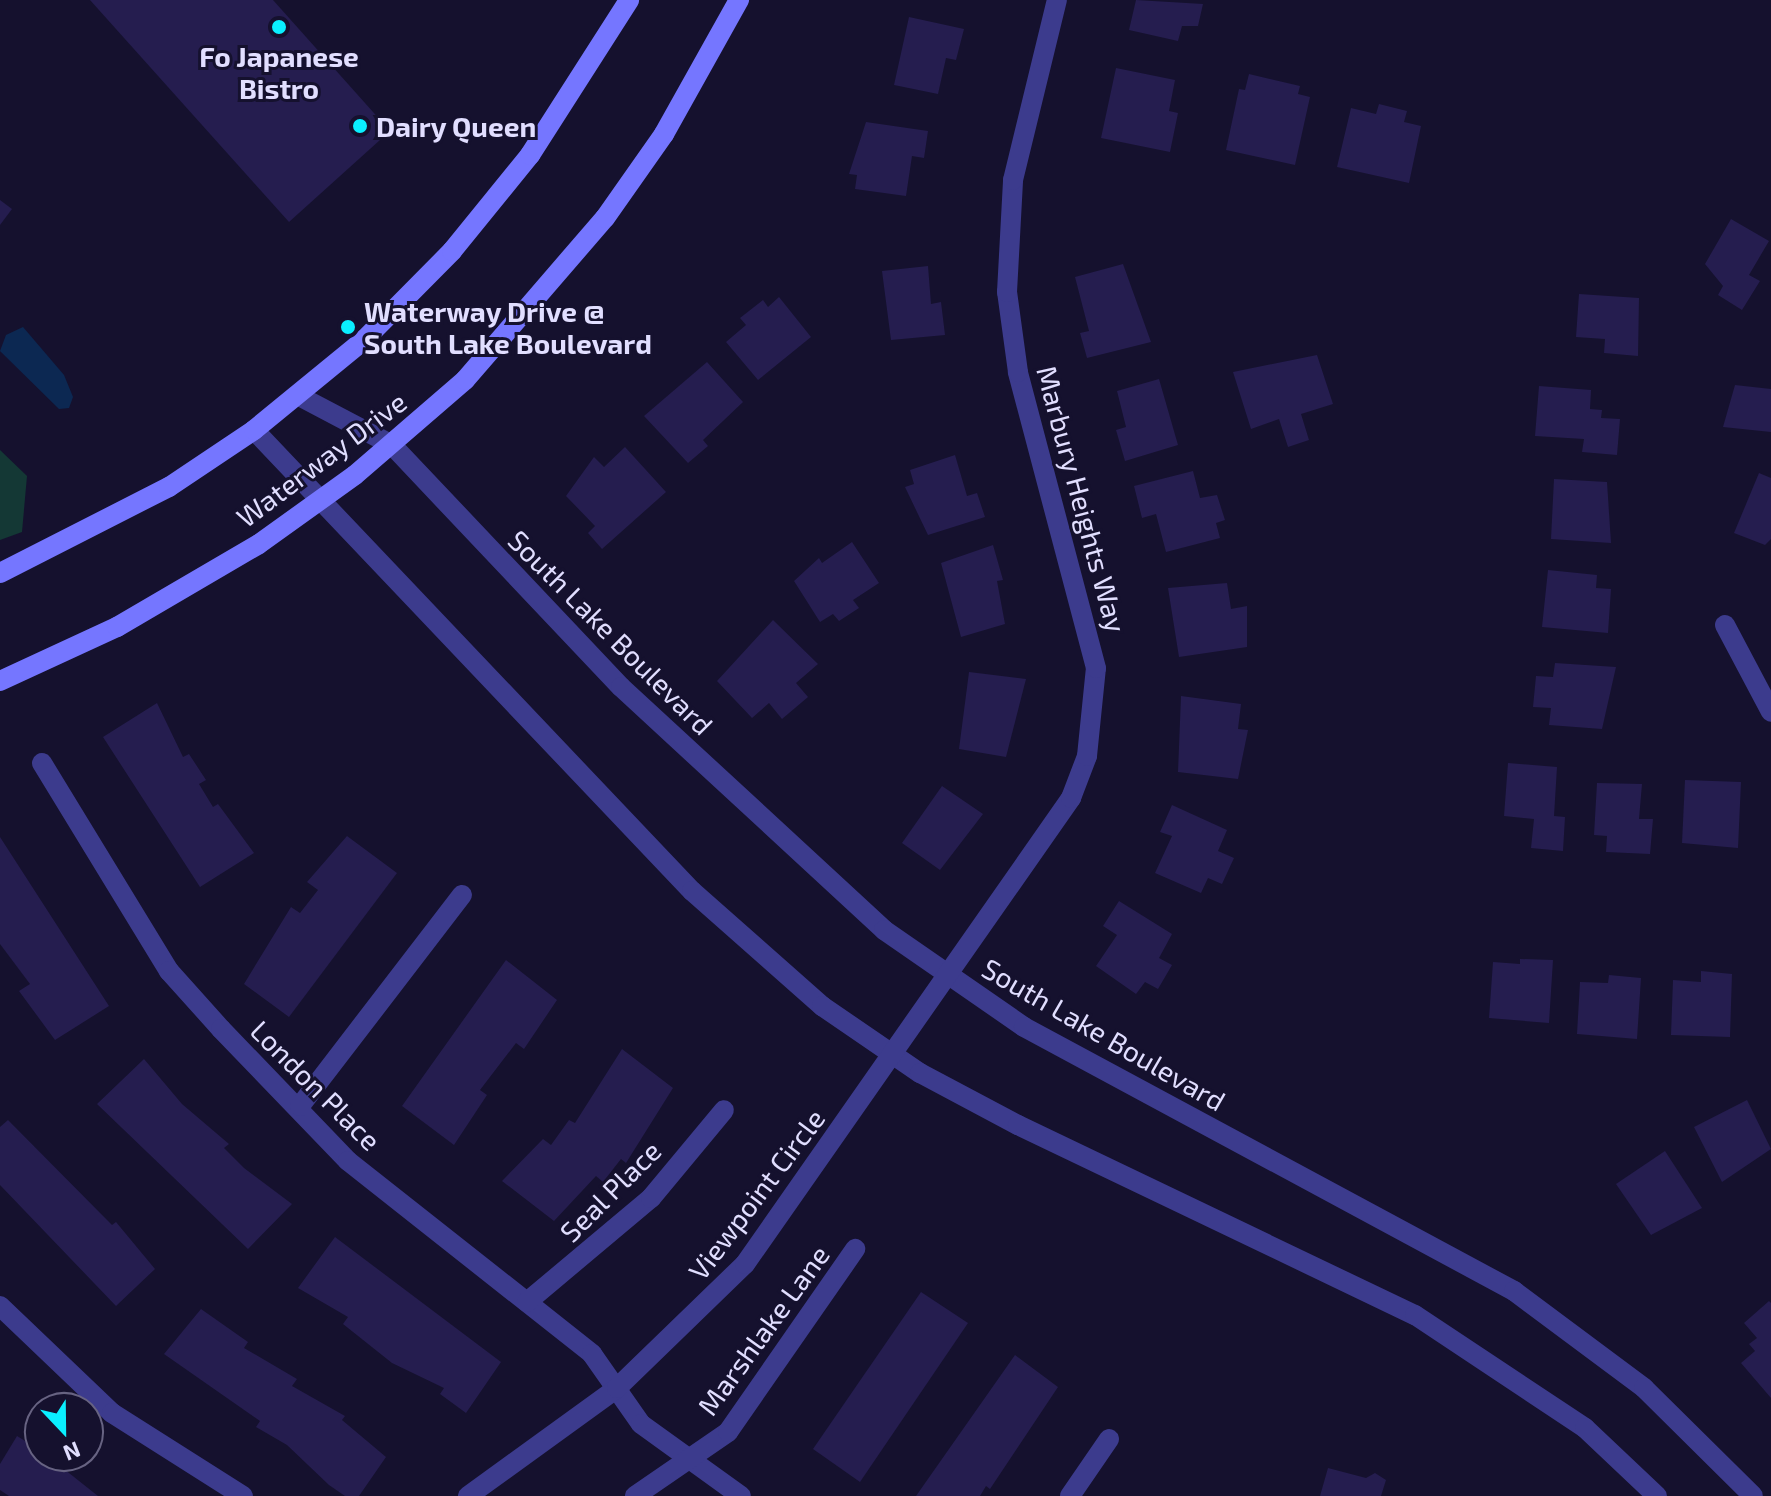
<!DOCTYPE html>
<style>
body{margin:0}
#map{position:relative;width:1771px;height:1496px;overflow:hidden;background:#15112e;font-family:"Exo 2",sans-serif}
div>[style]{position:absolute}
.green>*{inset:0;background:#143835}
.water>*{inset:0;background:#0c2852}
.building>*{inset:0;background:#251d4f}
.street>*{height:20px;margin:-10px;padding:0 10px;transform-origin:10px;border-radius:10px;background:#3c3b8d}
.secondary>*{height:20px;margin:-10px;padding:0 10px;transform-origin:10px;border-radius:10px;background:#7576ff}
.dots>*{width:22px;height:22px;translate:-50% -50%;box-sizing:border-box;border:4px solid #15112e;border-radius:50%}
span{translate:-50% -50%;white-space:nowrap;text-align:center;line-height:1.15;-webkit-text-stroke:6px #15112e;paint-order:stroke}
.poi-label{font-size:28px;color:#e1deff;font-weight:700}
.left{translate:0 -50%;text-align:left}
.street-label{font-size:28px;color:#e1deff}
.north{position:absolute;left:24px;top:1392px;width:80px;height:80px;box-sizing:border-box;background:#15112e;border:2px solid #676382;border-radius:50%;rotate:158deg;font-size:22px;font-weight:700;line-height:32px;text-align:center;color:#e1deff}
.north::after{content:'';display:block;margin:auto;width:28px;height:36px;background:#0aefff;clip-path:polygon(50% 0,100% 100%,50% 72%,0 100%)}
</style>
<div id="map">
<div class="green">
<div style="clip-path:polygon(0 450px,27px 476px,22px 532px,0 540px)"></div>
</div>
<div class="water">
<div style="clip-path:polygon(23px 327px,64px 375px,73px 397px,69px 408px,59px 409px,0 351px,6px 335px)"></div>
</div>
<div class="building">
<div style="clip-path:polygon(90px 0,273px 0,390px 131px,289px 222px)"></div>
<div style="clip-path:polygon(1136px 0,1203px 4px,1198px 26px,1182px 26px,1178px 41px,1129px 30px)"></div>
<div style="clip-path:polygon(909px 17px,964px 29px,956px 60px,946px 58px,938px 94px,894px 85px)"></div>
<div style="clip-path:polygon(1116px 68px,1175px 80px,1169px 111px,1178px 113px,1170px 152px,1101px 138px)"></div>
<div style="clip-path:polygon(1249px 74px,1300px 86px,1298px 94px,1310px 97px,1295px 165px,1226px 150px,1239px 89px,1245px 90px)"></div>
<div style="clip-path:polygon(1379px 104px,1407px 111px,1404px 122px,1421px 126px,1409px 183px,1337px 167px,1351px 108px,1376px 114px)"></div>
<div style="clip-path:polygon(866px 122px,928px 131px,924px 158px,912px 156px,906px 196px,855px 189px,857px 175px,849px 174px)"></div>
<div style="clip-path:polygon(0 200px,12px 209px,0 225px)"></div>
<div style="clip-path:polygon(1731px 219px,1769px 241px,1749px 275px,1760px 281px,1742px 310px,1718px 295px,1723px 286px,1705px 264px)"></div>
<div style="clip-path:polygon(1123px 264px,1151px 342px,1087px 358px,1080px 333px,1089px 331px,1075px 277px)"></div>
<div style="clip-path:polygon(928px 266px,931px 304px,941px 302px,945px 335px,891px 340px,882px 271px)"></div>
<div style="clip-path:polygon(1579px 294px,1639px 298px,1638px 356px,1604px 353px,1605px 339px,1576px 337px)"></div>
<div style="clip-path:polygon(779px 297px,811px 337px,758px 380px,726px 342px,746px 325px,740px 318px,763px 300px,768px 307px)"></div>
<div style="clip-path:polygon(1317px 355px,1333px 404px,1301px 414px,1309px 440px,1288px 447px,1279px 419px,1251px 429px,1233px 372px)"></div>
<div style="clip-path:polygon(707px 362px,743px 402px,703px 440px,708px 446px,688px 463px,644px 416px)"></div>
<div style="clip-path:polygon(1159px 379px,1178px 445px,1125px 461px,1116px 430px,1126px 427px,1117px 391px)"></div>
<div style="clip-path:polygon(1735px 385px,1771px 389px,1771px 432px,1723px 427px)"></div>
<div style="clip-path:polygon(1539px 386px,1591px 390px,1590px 409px,1602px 410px,1601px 418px,1620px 419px,1617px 455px,1582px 452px,1584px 439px,1535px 436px)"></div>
<div style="clip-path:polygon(625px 447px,666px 492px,602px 549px,588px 533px,595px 526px,566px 496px,594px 457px,604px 467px)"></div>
<div style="clip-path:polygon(955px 455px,967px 496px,977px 493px,985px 517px,928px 535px,905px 487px,914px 484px,910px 470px)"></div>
<div style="clip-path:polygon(1193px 471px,1200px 498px,1217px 495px,1225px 520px,1216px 523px,1220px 538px,1166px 552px,1156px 514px,1142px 518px,1134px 486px)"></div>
<div style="clip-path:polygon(1759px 473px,1771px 478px,1771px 539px,1765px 545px,1734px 533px)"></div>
<div style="clip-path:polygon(1554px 479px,1607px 482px,1611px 543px,1551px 539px)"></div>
<div style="clip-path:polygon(852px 542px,879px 583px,853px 600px,859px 608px,839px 621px,833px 614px,820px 622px,794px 581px,819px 558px,822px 563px)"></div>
<div style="clip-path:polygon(993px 545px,1003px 580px,997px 581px,1005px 624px,961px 637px,941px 563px)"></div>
<div style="clip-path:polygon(1548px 570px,1597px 575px,1596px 588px,1611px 589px,1608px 633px,1542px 627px)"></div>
<div style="clip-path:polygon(1227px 583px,1231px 609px,1247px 606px,1247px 647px,1179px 657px,1168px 588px)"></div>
<div style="clip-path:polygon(773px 620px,818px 664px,796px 683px,808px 697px,782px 719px,769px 703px,752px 718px,717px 681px)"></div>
<div style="clip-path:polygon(1555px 663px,1616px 667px,1602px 729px,1549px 725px,1551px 708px,1533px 707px,1536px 676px,1553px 677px)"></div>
<div style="clip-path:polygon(969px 672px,1026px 679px,1006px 757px,959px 749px)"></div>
<div style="clip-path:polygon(1181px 696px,1241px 704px,1238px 729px,1248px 730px,1238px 779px,1178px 772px)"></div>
<div style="clip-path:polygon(157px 703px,183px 757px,189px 754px,206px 780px,199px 784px,213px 807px,218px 804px,254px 853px,200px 887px,103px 737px)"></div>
<div style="clip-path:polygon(1508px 763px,1557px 767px,1554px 816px,1565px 817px,1563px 851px,1531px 848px,1534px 819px,1504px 816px)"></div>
<div style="clip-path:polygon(1685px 780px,1741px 782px,1738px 848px,1682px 843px)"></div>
<div style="clip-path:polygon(1597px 783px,1642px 784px,1639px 819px,1653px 819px,1650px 854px,1606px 852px,1607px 836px,1594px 835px)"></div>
<div style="clip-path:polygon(942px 786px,983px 814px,940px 870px,902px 843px)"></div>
<div style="clip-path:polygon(1172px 805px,1227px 830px,1218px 851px,1234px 858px,1222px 884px,1208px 878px,1201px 893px,1155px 873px,1172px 836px,1160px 832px)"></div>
<div style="clip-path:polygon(347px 836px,397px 873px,289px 1017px,244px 984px,291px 907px,300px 913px,318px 890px,307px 882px)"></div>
<div style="clip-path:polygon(0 837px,109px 1006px,55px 1040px,19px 991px,30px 984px,0 944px)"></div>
<div style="clip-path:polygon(1119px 901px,1172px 934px,1159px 958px,1172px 965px,1158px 989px,1145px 982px,1136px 994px,1096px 966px,1117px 935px,1103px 926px)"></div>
<div style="clip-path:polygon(1520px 959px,1553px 960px,1549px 1023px,1489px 1018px,1493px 962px,1520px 964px)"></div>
<div style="clip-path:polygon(506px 960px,557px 1000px,524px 1049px,516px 1043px,480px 1090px,487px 1095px,454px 1145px,402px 1106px)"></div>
<div style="clip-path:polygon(1701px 971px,1732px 974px,1730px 1037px,1671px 1035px,1673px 980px,1701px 982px)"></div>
<div style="clip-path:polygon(1609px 975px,1641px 978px,1637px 1039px,1577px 1034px,1580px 982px,1608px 983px)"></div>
<div style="clip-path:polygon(622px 1049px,673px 1088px,626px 1163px,621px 1159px,603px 1182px,596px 1176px,554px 1221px,502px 1181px,543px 1139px,551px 1145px,569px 1120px,575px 1123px)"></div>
<div style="clip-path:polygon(144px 1059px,182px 1104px,229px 1144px,224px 1148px,244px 1168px,292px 1204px,248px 1249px,97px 1104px)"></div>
<div style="clip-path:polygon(1747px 1100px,1771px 1149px,1722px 1182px,1694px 1127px)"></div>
<div style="clip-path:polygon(8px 1120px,112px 1225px,116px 1222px,155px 1269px,116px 1306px,0 1185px,0 1127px)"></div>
<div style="clip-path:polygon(1665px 1151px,1702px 1208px,1651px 1235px,1616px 1184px)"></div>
<div style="clip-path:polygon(335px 1237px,501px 1362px,466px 1413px,440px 1394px,444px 1388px,392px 1363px,343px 1324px,348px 1317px,298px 1288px)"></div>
<div style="clip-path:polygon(921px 1292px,968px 1323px,860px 1482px,813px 1449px)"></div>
<div style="clip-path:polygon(1769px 1301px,1771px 1303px,1771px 1398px,1741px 1363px,1755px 1351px,1749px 1344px,1757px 1338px,1744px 1323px)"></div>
<div style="clip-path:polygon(201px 1309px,248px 1342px,244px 1348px,297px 1379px,292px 1386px,345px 1416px,342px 1420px,386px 1457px,359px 1496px,345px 1496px,329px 1485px,287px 1445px,256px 1427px,260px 1421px,164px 1354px)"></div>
<div style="clip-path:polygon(1015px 1355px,1058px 1387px,990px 1489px,986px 1486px,980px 1496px,916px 1496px)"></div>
<div style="clip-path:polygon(17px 1436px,40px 1450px,98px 1496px,9px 1496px,0 1490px,0 1464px)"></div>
<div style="clip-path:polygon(1328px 1468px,1366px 1478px,1375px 1473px,1386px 1480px,1381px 1496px,1320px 1496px)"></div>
</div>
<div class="street">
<div style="left:299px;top:396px;width:105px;rotate:27.8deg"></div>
<div style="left:392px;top:445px;width:333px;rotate:46.6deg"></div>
<div style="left:621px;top:687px;width:358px;rotate:42.7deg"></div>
<div style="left:884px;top:930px;width:170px;rotate:34.7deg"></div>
<div style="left:1024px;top:1027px;width:557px;rotate:28.31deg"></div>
<div style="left:1514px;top:1291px;width:162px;rotate:36.7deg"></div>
<div style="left:1644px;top:1388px;width:153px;rotate:44.7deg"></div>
<div style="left:254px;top:430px;width:636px;rotate:46.47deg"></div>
<div style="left:692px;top:891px;width:174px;rotate:41.5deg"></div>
<div style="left:822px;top:1006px;width:119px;rotate:34.4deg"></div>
<div style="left:920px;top:1073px;width:111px;rotate:28deg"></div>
<div style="left:1018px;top:1125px;width:440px;rotate:25.6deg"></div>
<div style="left:1415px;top:1315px;width:204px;rotate:33.6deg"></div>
<div style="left:1585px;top:1428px;width:99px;rotate:43.4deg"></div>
<div style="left:1725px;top:625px;width:98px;rotate:62.1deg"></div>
<div style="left:42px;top:763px;width:244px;rotate:58.6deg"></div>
<div style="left:169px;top:971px;width:78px;rotate:48.1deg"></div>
<div style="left:221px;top:1029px;width:183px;rotate:46.1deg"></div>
<div style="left:348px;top:1161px;width:311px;rotate:38.3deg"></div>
<div style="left:592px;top:1354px;width:85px;rotate:55deg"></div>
<div style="left:641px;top:1424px;width:123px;rotate:35.8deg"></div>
<div style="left:300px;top:1106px;width:266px;rotate:-52.5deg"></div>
<div style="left:527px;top:1302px;width:162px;rotate:-40deg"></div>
<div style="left:651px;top:1198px;width:114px;rotate:-50.3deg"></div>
<div style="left:0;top:1306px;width:155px;rotate:43.7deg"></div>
<div style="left:112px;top:1413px;width:155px;rotate:32.4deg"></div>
<div style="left:468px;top:1496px;width:184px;rotate:-35.9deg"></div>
<div style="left:617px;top:1388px;width:178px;rotate:-44.1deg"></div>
<div style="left:745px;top:1264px;width:569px;rotate:-55.02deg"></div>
<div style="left:1071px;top:798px;width:45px;rotate:-69.1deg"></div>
<div style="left:1087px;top:756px;width:88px;rotate:-84.2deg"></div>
<div style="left:1096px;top:668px;width:306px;rotate:-104.8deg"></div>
<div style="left:1018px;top:372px;width:81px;rotate:-97.8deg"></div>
<div style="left:1007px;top:292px;width:112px;rotate:-86.9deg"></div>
<div style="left:1013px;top:180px;width:185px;rotate:-76.3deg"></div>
<div style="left:635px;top:1496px;width:113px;rotate:-34.5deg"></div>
<div style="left:728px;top:1432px;width:223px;rotate:-55.2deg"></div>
<div style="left:1070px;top:1496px;width:69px;rotate:-55.6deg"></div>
</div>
<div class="secondary">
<div style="left:0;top:573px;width:190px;rotate:-27deg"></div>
<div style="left:169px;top:487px;width:102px;rotate:-33.8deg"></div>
<div style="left:254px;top:430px;width:144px;rotate:-39.3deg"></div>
<div style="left:365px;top:339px;width:124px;rotate:-45.3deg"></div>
<div style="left:452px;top:251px;width:124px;rotate:-50.9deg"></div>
<div style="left:530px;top:155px;width:184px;rotate:-57.4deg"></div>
<div style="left:0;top:681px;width:129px;rotate:-24.8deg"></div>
<div style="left:117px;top:627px;width:164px;rotate:-30.3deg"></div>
<div style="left:259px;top:544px;width:118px;rotate:-35.7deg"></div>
<div style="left:355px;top:475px;width:145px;rotate:-40.8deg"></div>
<div style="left:465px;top:380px;width:214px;rotate:-49.2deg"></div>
<div style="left:605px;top:218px;width:103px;rotate:-54.9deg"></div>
<div style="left:664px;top:134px;width:154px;rotate:-60.8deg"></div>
</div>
<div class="dots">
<div style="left:279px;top:27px;background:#0aefff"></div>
<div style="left:360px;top:126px;background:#0aefff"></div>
<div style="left:348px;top:327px;background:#0aefff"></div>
</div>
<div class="poi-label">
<span style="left:279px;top:72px">Fo Japanese<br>Bistro</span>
<span class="left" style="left:376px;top:126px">Dairy Queen</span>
<span class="left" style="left:364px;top:327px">Waterway Drive @<br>South Lake Boulevard</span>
</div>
<div class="street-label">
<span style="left:321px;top:459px;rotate:-37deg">Waterway Drive</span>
<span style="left:1082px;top:499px;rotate:75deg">Marbury Heights Way</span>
<span style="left:611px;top:632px;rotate:45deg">South Lake Boulevard</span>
<span style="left:1104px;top:1034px;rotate:30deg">South Lake Boulevard</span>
<span style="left:316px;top:1085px;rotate:45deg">London Place</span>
<span style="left:610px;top:1191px;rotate:-45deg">Seal Place</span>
<span style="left:756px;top:1194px;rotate:-53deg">Viewpoint Circle</span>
<span style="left:763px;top:1330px;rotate:-54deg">Marshlake Lane</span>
</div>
<div class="north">N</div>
</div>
